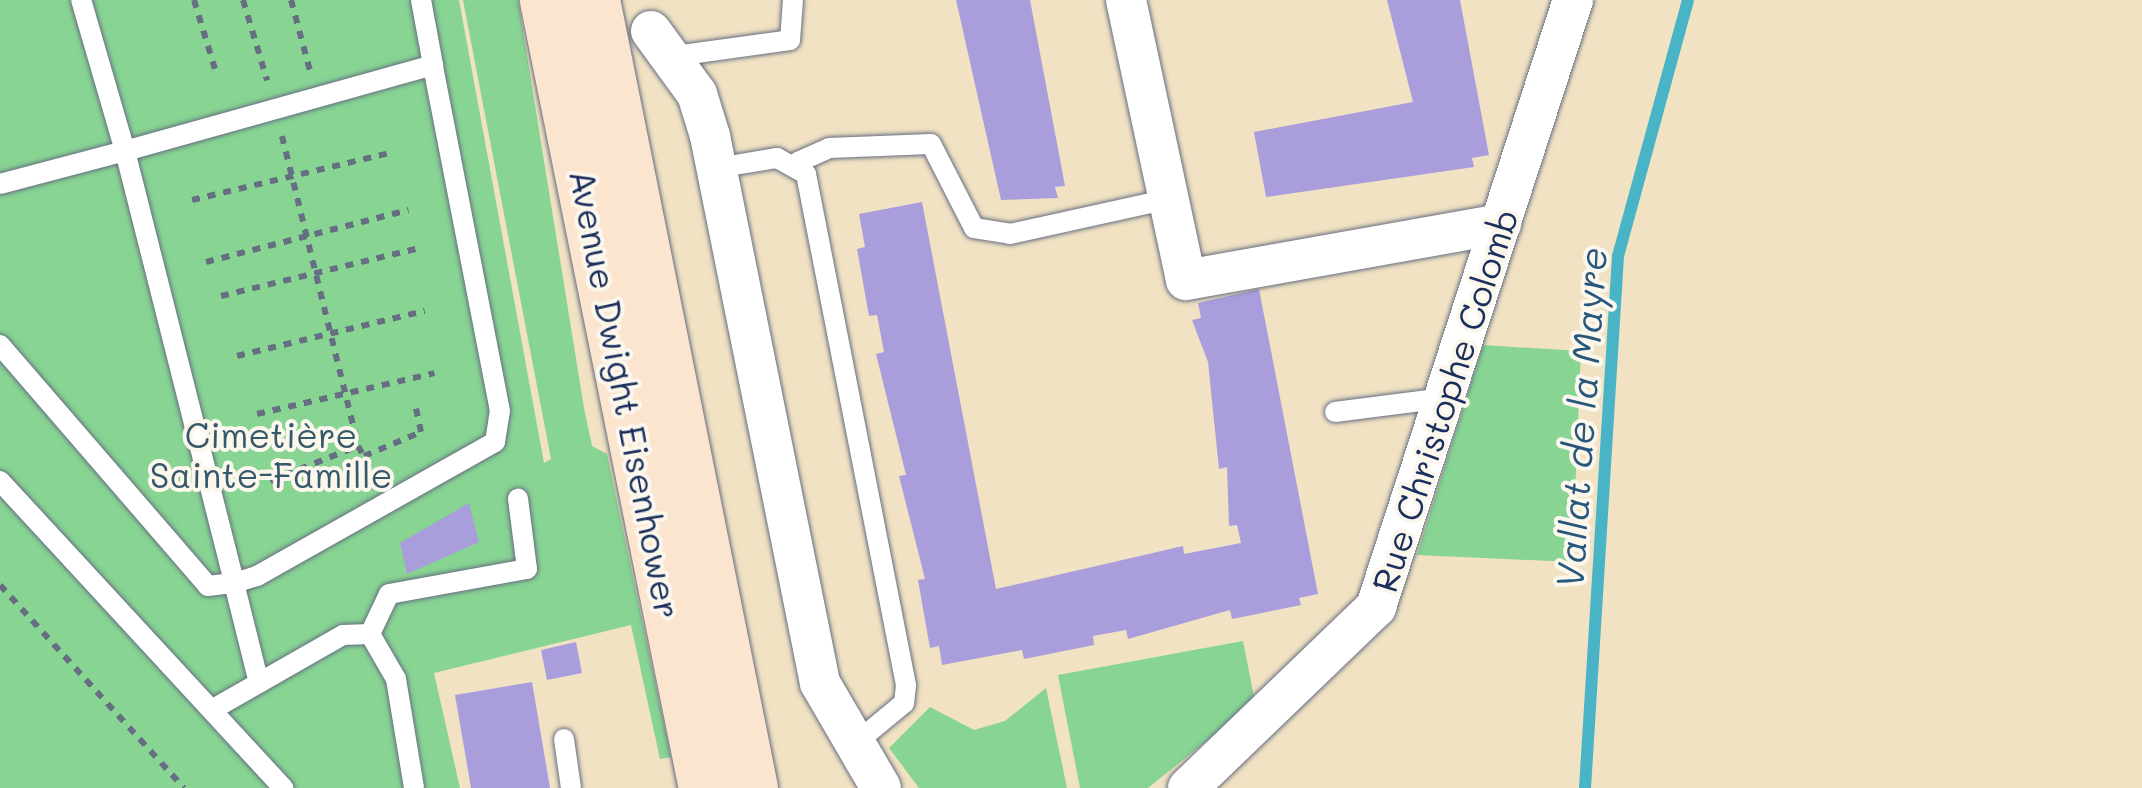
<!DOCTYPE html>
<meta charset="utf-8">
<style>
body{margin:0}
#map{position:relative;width:2142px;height:788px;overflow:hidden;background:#f1e2c3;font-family:Mali,sans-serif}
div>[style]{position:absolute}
.green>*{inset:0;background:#87d493}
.stream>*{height:12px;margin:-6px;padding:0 6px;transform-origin:6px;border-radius:6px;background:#48b4c5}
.building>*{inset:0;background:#a99edb}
.path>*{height:6px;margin-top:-3px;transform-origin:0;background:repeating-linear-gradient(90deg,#666e81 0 8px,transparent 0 16px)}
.roads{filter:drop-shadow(0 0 2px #666e81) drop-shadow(0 0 2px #666e81)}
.lane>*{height:20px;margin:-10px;padding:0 10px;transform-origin:10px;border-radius:10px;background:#fff}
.street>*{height:40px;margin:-20px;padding:0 20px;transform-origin:20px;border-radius:20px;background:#fff}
.secondary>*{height:55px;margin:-27.5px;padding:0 27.5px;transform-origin:27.5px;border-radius:27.5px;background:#fbe5cf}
span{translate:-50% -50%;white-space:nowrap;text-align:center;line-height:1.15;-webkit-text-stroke:8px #fbf7ec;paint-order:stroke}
.street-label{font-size:35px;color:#1b2f5e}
.park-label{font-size:35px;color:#36586b}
.water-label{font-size:38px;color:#28577d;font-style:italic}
</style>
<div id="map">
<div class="green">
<div style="clip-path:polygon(0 0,459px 0,544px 463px,551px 459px,463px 0,518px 0,584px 408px,592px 446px,607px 454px,671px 757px,660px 759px,631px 625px,434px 673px,460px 788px,0 788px)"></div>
<div style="clip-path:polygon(1483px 345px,1581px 351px,1572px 562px,1417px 555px)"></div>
<div style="clip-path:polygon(1243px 641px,1255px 702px,1148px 788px,1080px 788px,1058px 675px)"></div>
<div style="clip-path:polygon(1046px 688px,1067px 788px,919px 788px,889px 748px,930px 707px,974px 730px,1005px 721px)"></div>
</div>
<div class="stream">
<div style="left:1585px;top:788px;width:533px;rotate:-86.45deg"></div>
<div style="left:1618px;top:256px;width:265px;rotate:-74.7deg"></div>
</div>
<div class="building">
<div style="clip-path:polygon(956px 0,1030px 0,1065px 186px,1055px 187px,1058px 198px,1001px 200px)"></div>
<div style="clip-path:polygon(1387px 0,1460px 0,1489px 155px,1472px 158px,1474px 167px,1266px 197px,1254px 132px,1413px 102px)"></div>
<div style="clip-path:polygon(922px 202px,996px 589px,1183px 546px,1184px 554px,1241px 543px,1237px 525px,1229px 526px,1227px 467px,1219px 469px,1208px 362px,1192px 320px,1201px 318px,1198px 303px,1259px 289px,1318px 594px,1299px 598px,1301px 605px,1232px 619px,1230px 610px,1128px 639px,1126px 630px,1093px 636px,1094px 645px,1024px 659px,1022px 650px,942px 665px,939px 646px,930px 648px,918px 580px,925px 579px,899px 476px,906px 475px,876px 354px,884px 352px,877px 315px,869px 316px,857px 249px,865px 247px,859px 214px)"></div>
<div style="clip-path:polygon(469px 503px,479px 542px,407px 574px,400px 543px)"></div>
<div style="clip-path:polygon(576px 642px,582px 673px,547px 680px,541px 650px)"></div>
<div style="clip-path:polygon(532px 682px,550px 788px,471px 788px,455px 695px)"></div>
</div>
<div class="path">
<div style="left:194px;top:0;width:72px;rotate:73.1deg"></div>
<div style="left:243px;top:0;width:84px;rotate:73.3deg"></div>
<div style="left:291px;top:0;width:73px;rotate:75deg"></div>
<div style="left:282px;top:136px;width:319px;rotate:76.2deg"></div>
<div style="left:358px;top:446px;width:33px;rotate:61deg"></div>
<div style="left:192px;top:200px;width:208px;rotate:-13.4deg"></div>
<div style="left:206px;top:262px;width:209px;rotate:-14.4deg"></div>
<div style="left:221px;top:296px;width:200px;rotate:-13.6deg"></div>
<div style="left:237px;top:356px;width:193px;rotate:-13.5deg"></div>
<div style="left:257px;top:414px;width:182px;rotate:-13deg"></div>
<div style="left:364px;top:456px;width:62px;rotate:-22.8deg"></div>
<div style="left:421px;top:432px;width:24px;rotate:-102deg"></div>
<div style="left:270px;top:481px;width:95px;rotate:-21.7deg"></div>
<div style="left:0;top:585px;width:274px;rotate:47.8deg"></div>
</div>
<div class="roads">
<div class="lane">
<div style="left:421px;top:0;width:66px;rotate:79.5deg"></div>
<div style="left:675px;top:56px;width:116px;rotate:-7.9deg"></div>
<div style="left:790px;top:40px;width:40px;rotate:-85.7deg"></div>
<div style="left:798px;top:162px;width:34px;rotate:-24deg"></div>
<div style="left:829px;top:148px;width:102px;rotate:-2.2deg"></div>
<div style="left:931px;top:144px;width:94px;rotate:62.9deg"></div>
<div style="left:974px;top:228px;width:36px;rotate:9deg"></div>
<div style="left:1010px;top:234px;width:158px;rotate:-12.4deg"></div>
<div style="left:717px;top:168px;width:61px;rotate:-9.5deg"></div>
<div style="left:777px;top:158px;width:33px;rotate:29deg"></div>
<div style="left:806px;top:174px;width:521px;rotate:78.93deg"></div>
<div style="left:906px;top:685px;width:18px;rotate:96deg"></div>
<div style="left:904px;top:703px;width:67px;rotate:140.4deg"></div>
<div style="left:0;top:184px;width:129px;rotate:-14.8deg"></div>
<div style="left:125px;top:151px;width:157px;rotate:-106.2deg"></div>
<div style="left:0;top:345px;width:318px;rotate:49.2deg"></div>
<div style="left:208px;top:586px;width:26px;rotate:-7deg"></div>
<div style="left:234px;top:583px;width:24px;rotate:-17deg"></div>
<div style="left:257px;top:576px;width:273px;rotate:-29.4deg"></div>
<div style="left:495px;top:442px;width:31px;rotate:-81deg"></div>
<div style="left:500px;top:411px;width:352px;rotate:-101deg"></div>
<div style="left:433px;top:65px;width:320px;rotate:164.4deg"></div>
<div style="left:125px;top:151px;width:446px;rotate:75.8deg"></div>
<div style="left:234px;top:583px;width:103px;rotate:76deg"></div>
<div style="left:1335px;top:412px;width:110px;rotate:-7.3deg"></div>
<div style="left:0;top:481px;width:418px;rotate:47.3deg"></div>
<div style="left:370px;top:634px;width:44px;rotate:-64.6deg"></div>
<div style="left:389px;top:594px;width:140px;rotate:-10.3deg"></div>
<div style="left:527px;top:569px;width:71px;rotate:-97.3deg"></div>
<div style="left:215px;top:708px;width:147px;rotate:-29.7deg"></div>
<div style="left:343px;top:635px;width:27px;rotate:-2deg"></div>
<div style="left:370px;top:634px;width:52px;rotate:60deg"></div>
<div style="left:396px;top:679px;width:110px;rotate:80.6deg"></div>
<div style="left:564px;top:739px;width:49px;rotate:81.9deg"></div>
</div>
<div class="street">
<div style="left:1126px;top:0;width:286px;rotate:77.9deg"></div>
<div style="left:1186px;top:280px;width:320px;rotate:-10.1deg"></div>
<div style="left:651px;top:31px;width:78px;rotate:53.9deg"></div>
<div style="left:697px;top:94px;width:44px;rotate:72.8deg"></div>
<div style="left:710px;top:136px;width:558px;rotate:78.63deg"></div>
<div style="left:820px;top:683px;width:121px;rotate:59.8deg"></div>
<div style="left:1188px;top:788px;width:261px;rotate:-43.9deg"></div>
<div style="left:1376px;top:607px;width:638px;rotate:-72.02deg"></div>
</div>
<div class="secondary">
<div style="left:547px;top:0;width:804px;rotate:78.59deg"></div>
<div style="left:592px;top:0;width:804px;rotate:78.66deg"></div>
</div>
</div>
<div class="street-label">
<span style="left:626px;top:394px;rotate:79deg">Avenue Dwight Eisenhower</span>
<span style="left:1444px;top:400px;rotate:-72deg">Rue Christophe Colomb</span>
</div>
<div class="park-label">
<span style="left:271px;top:454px">Cimetière<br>Sainte-Famille</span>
</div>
<div class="water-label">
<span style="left:1581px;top:418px;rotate:-86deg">Vallat de la Mayre</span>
</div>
</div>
